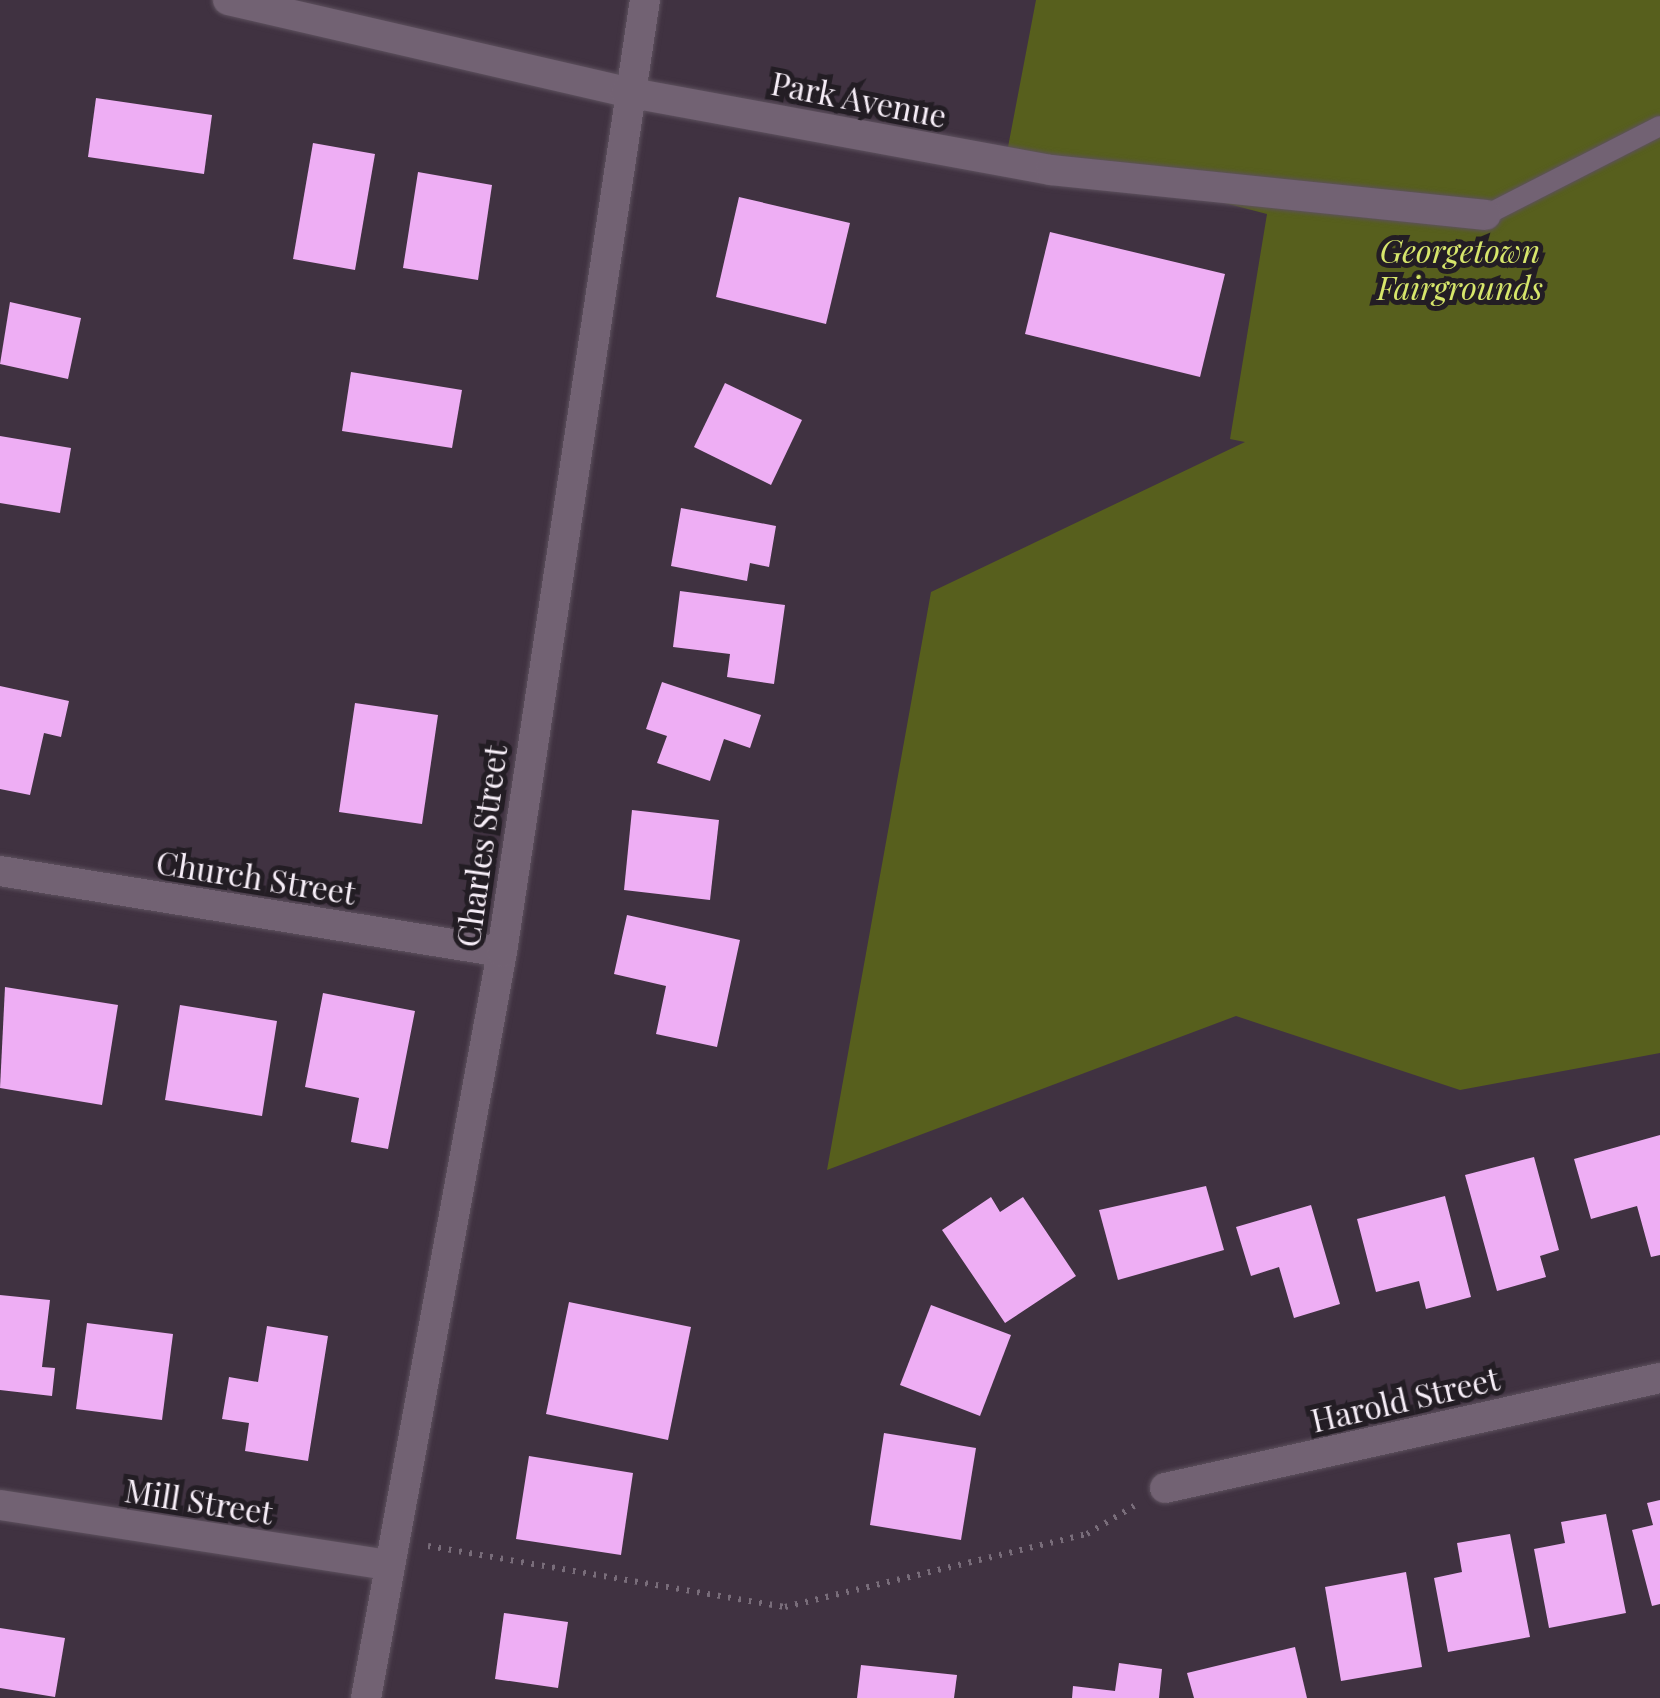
<!DOCTYPE html>
<style>
body{margin:0}
#map{position:relative;width:1660px;height:1698px;overflow:hidden;background:#403241;font-family:"Playfair Display",serif}
div>[style]{position:absolute}
.green>*{inset:0;background:#575f1d}
.building>*{inset:0;background:#eeaef4}
.path>*{height:6px;margin-top:-3px;transform-origin:0;background:repeating-linear-gradient(90deg,#796d7a 0 2.5px,transparent 0 10.5px)}
.roads{filter:drop-shadow(0 0 2px #5d515e) drop-shadow(0 0 2px #5d515e)}
.lane>*{height:20px;margin:-10px;padding:0 10px;transform-origin:10px;border-radius:10px;background:#726273}
.street>*{height:30px;margin:-15px;padding:0 15px;transform-origin:15px;border-radius:15px;background:#726273}
.secondary>*{height:30px;margin:-15px;padding:0 15px;transform-origin:15px;border-radius:15px;background:#726273}
span{translate:-50% -50%;white-space:nowrap;text-align:center;line-height:1.15;-webkit-text-stroke:10px #231d24;paint-order:stroke}
.street-label{font-size:32px;color:#f7eef8}
.park-label{font-size:32px;color:#d7e66b;font-style:italic}
</style>
<div id="map">
<div class="green">
<div style="clip-path:polygon(1036px 0,1660px 0,1660px 1053px,1460px 1090px,1236px 1016px,827px 1170px,931px 592px,1245px 442px,1230px 439px,1267px 214px,1008px 147px)"></div>
</div>
<div class="building">
<div style="clip-path:polygon(96px 98px,212px 115px,204px 174px,88px 157px)"></div>
<div style="clip-path:polygon(313px 143px,375px 154px,355px 270px,293px 259px)"></div>
<div style="clip-path:polygon(418px 172px,492px 185px,478px 280px,403px 268px)"></div>
<div style="clip-path:polygon(739px 197px,850px 223px,826px 324px,716px 297px)"></div>
<div style="clip-path:polygon(1050px 232px,1225px 274px,1200px 377px,1025px 334px)"></div>
<div style="clip-path:polygon(10px 302px,81px 318px,68px 379px,0 364px)"></div>
<div style="clip-path:polygon(351px 372px,462px 390px,452px 448px,342px 431px)"></div>
<div style="clip-path:polygon(725px 383px,802px 420px,771px 485px,694px 447px)"></div>
<div style="clip-path:polygon(0 436px,71px 448px,60px 513px,0 503px)"></div>
<div style="clip-path:polygon(681px 508px,776px 526px,769px 567px,750px 563px,747px 581px,671px 566px)"></div>
<div style="clip-path:polygon(680px 591px,785px 605px,774px 684px,727px 677px,730px 654px,673px 647px)"></div>
<div style="clip-path:polygon(662px 682px,761px 715px,750px 748px,724px 739px,710px 781px,657px 763px,667px 736px,646px 729px)"></div>
<div style="clip-path:polygon(0 686px,69px 701px,61px 737px,44px 733px,30px 795px,0 789px)"></div>
<div style="clip-path:polygon(355px 703px,438px 715px,422px 824px,339px 812px)"></div>
<div style="clip-path:polygon(632px 810px,719px 820px,710px 900px,624px 890px)"></div>
<div style="clip-path:polygon(627px 915px,740px 940px,717px 1047px,656px 1034px,666px 986px,614px 974px)"></div>
<div style="clip-path:polygon(5px 987px,118px 1005px,102px 1105px,0 1088px)"></div>
<div style="clip-path:polygon(323px 993px,415px 1011px,388px 1149px,351px 1142px,359px 1098px,305px 1087px)"></div>
<div style="clip-path:polygon(180px 1005px,277px 1021px,262px 1116px,165px 1100px)"></div>
<div style="clip-path:polygon(1660px 1135px,1660px 1255px,1651px 1257px,1637px 1206px,1591px 1219px,1574px 1159px)"></div>
<div style="clip-path:polygon(1534px 1157px,1559px 1250px,1540px 1256px,1546px 1277px,1497px 1291px,1465px 1175px)"></div>
<div style="clip-path:polygon(1206px 1186px,1224px 1250px,1118px 1280px,1099px 1210px)"></div>
<div style="clip-path:polygon(1445px 1196px,1471px 1297px,1426px 1309px,1419px 1281px,1376px 1292px,1357px 1219px)"></div>
<div style="clip-path:polygon(991px 1197px,1000px 1212px,1023px 1197px,1076px 1276px,1005px 1323px,942px 1230px)"></div>
<div style="clip-path:polygon(1311px 1205px,1340px 1304px,1294px 1318px,1279px 1267px,1251px 1276px,1236px 1227px)"></div>
<div style="clip-path:polygon(0 1295px,50px 1300px,42px 1367px,55px 1368px,52px 1396px,0 1390px)"></div>
<div style="clip-path:polygon(569px 1302px,691px 1327px,668px 1440px,546px 1414px)"></div>
<div style="clip-path:polygon(931px 1305px,1011px 1335px,980px 1416px,900px 1385px)"></div>
<div style="clip-path:polygon(87px 1323px,173px 1334px,162px 1420px,76px 1409px)"></div>
<div style="clip-path:polygon(267px 1326px,328px 1336px,308px 1461px,245px 1451px,249px 1423px,222px 1419px,229px 1377px,258px 1382px)"></div>
<div style="clip-path:polygon(884px 1433px,976px 1448px,961px 1540px,870px 1525px)"></div>
<div style="clip-path:polygon(529px 1456px,633px 1473px,621px 1555px,516px 1539px)"></div>
<div style="clip-path:polygon(1660px 1500px,1660px 1604px,1652px 1606px,1632px 1530px,1653px 1525px,1647px 1503px)"></div>
<div style="clip-path:polygon(1606px 1514px,1626px 1613px,1549px 1628px,1534px 1549px,1565px 1543px,1561px 1522px)"></div>
<div style="clip-path:polygon(1510px 1534px,1530px 1637px,1448px 1652px,1434px 1578px,1462px 1572px,1457px 1543px)"></div>
<div style="clip-path:polygon(1406px 1572px,1422px 1667px,1341px 1681px,1325px 1587px)"></div>
<div style="clip-path:polygon(504px 1613px,568px 1622px,558px 1688px,495px 1679px)"></div>
<div style="clip-path:polygon(0 1628px,65px 1638px,55px 1697px,0 1688px)"></div>
<div style="clip-path:polygon(1295px 1647px,1307px 1698px,1194px 1698px,1187px 1673px)"></div>
<div style="clip-path:polygon(1119px 1663px,1162px 1669px,1159px 1698px,1072px 1698px,1073px 1686px,1115px 1691px)"></div>
<div style="clip-path:polygon(861px 1665px,957px 1675px,954px 1698px,857px 1698px)"></div>
</div>
<div class="path">
<div style="left:428px;top:1546px;width:362px;rotate:9.7deg"></div>
<div style="left:785px;top:1607px;width:311px;rotate:-13.6deg"></div>
<div style="left:1087px;top:1534px;width:55px;rotate:-30.8deg"></div>
</div>
<div class="roads">
<div class="lane">
<div style="left:1486px;top:215px;width:195px;rotate:-27.1deg"></div>
</div>
<div class="street">
<div style="left:228px;top:0;width:408px;rotate:13deg"></div>
<div style="left:626px;top:92px;width:432px;rotate:10.4deg"></div>
<div style="left:1051px;top:170px;width:437px;rotate:5.9deg"></div>
<div style="left:0;top:871px;width:508px;rotate:9.17deg"></div>
<div style="left:1165px;top:1488px;width:507px;rotate:-12.53deg"></div>
<div style="left:0;top:1505px;width:393px;rotate:8.8deg"></div>
</div>
<div class="secondary">
<div style="left:366px;top:1698px;width:758px;rotate:-79.67deg"></div>
<div style="left:502px;top:952px;width:963px;rotate:-81.46deg"></div>
</div>
</div>
<div class="street-label">
<span style="left:859px;top:99px;rotate:11deg">Park Avenue</span>
<span style="left:481px;top:846px;rotate:-82deg">Charles Street</span>
<span style="left:256px;top:877px;rotate:9deg">Church Street</span>
<span style="left:1405px;top:1399px;rotate:-13deg">Harold Street</span>
<span style="left:199px;top:1501px;rotate:9deg">Mill Street</span>
</div>
<div class="park-label">
<span style="left:1460px;top:269px">Georgetown<br>Fairgrounds</span>
</div>
</div>
